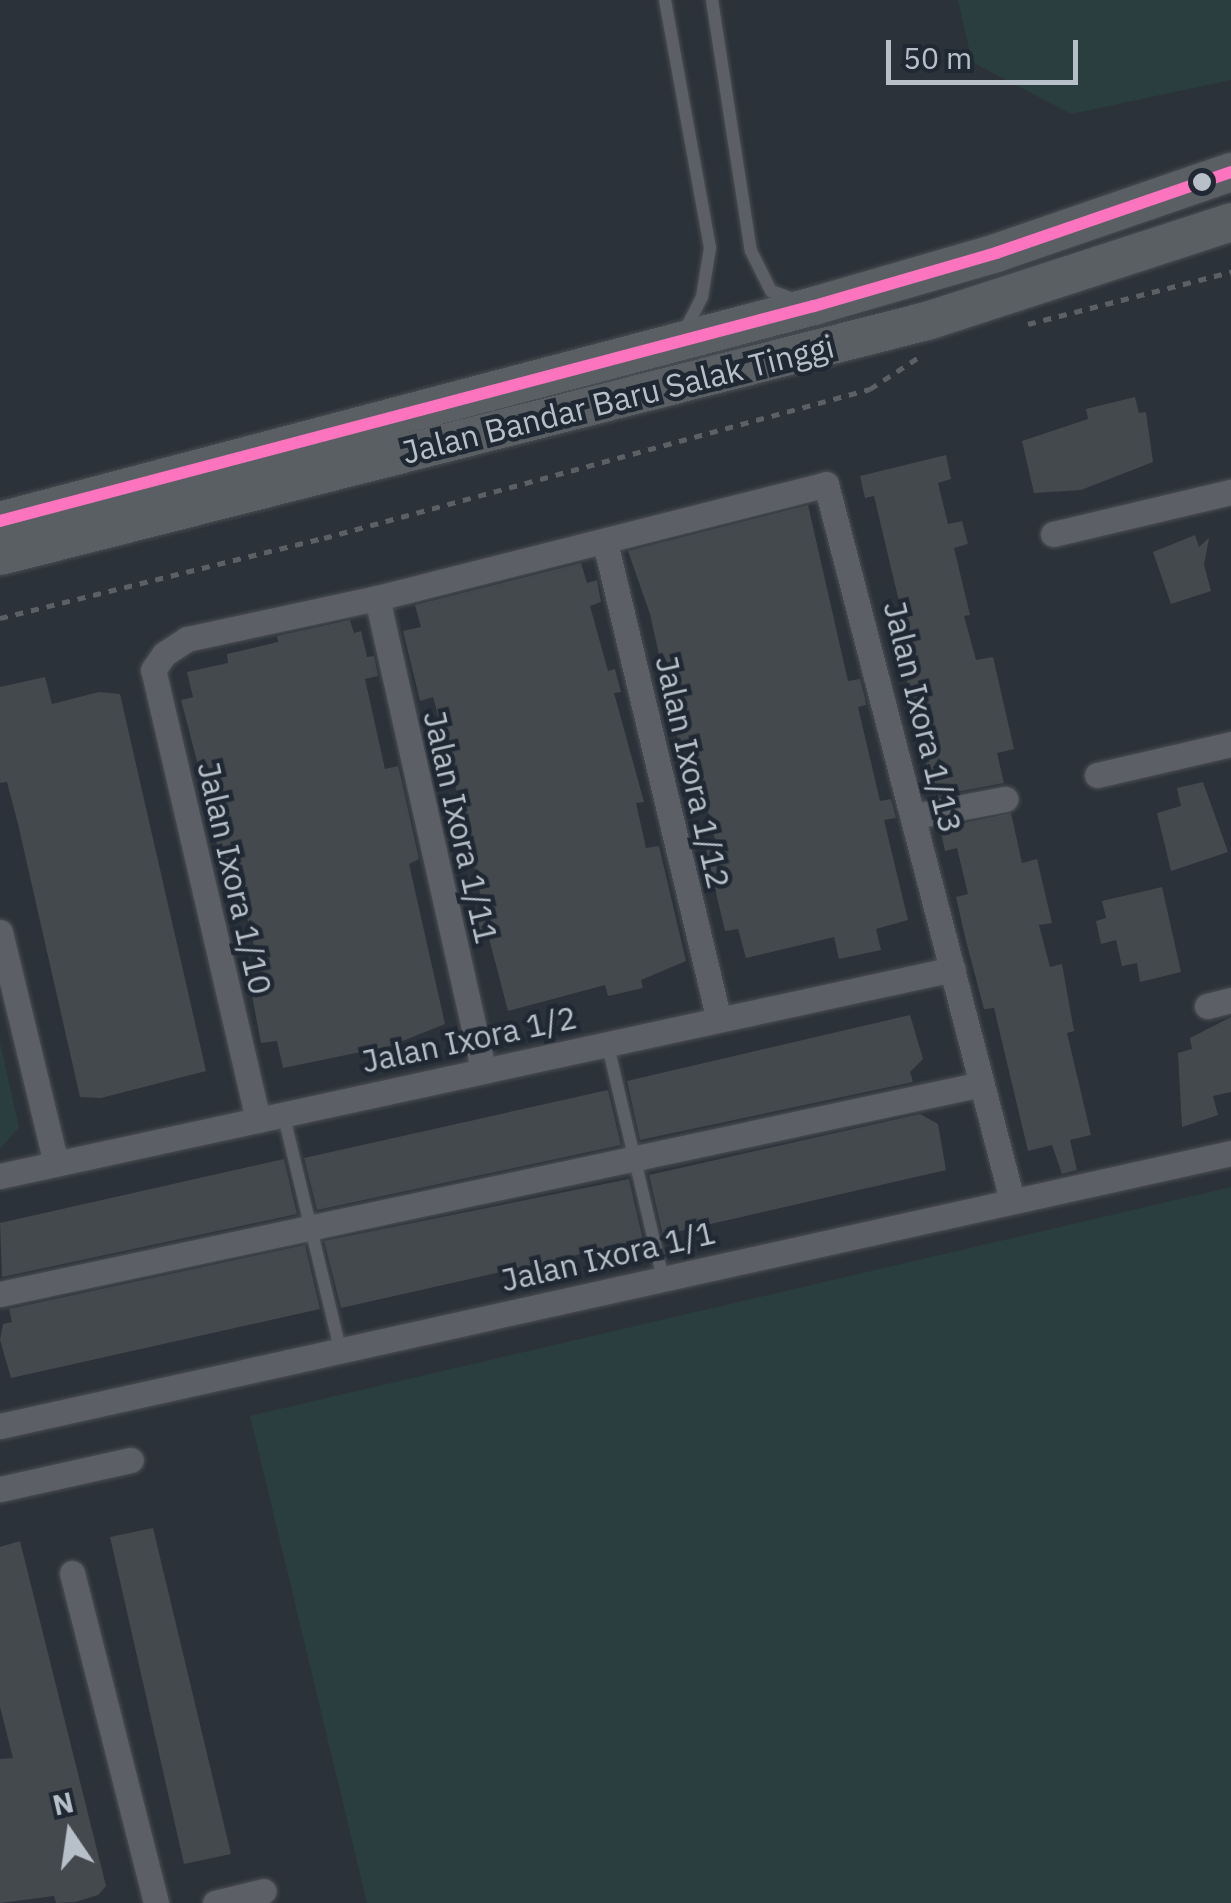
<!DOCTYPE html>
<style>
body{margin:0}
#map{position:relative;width:1231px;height:1903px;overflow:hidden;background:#2c3239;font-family:"IBM Plex Sans",sans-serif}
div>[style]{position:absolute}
.green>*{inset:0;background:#2a3e3f}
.building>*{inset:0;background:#44494e}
.path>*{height:5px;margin-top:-2.5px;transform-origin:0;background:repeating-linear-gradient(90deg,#5a6064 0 8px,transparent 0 16px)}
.roads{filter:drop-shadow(0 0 2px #4a4e53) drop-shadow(0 0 2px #4a4e53)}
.service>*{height:12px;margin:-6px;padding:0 6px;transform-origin:6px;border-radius:6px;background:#5c6066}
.minor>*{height:25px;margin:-12.5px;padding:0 12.5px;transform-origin:12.5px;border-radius:12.5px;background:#5c6066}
.secondary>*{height:38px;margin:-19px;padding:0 19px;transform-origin:19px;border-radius:19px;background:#5a5f64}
.bus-1>*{height:12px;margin:-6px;padding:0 6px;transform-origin:6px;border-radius:6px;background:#fc73be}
.dots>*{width:28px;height:28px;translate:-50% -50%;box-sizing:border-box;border:5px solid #202933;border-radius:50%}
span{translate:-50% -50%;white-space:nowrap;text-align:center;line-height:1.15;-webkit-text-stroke:9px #202933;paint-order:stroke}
.street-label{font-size:32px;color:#b7bfc8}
.north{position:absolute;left:20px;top:1783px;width:100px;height:100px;-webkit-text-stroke:8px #202933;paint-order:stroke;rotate:347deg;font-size:28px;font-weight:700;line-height:40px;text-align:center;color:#b7bfc8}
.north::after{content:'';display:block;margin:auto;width:35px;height:45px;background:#b7bfc8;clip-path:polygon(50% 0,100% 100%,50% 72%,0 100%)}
.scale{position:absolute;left:886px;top:40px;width:192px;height:45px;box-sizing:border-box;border:5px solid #b7bfc8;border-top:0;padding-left:12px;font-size:30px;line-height:35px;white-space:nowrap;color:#b7bfc8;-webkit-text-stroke:8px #202933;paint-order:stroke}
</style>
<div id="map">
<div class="green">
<div style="clip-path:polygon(958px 0,1231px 0,1231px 80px,1071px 114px,972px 62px)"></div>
<div style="clip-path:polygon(0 1042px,19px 1127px,0 1149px)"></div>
<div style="clip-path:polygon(1231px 1187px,1231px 1903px,367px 1903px,250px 1416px)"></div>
</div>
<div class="building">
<div style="clip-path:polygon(1135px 397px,1139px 413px,1146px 412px,1153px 462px,1081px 490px,1034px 493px,1022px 441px,1088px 419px,1086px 409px)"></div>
<div style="clip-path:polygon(946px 455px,951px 479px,938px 483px,948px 524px,962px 521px,968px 544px,954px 548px,970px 615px,964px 616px,976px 660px,993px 657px,1014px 749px,997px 753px,1004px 783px,934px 796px,896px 634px,906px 631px,874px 496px,865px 498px,860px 476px)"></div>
<div style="clip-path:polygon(808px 505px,848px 681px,860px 679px,865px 698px,866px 705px,858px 707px,880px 801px,891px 799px,896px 818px,884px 820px,908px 920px,876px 929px,881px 950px,839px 959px,834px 937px,746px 958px,738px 929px,725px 931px,704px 842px,715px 839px,690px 741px,679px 744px,650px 614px,628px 551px)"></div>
<div style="clip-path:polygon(1195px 535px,1199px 547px,1209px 538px,1204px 565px,1211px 591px,1171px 604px,1153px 552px)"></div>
<div style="clip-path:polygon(581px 563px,587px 583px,597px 580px,601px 602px,590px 606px,608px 671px,615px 669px,621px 692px,614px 693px,644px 802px,636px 803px,646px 848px,659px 846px,686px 961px,641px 980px,643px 988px,608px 996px,605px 985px,508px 1011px,489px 938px,480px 936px,475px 914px,484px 914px,475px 868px,464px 869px,452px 822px,464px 819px,449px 763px,439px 766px,433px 746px,445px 742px,433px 697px,420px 701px,403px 631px,421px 627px,415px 605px)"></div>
<div style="clip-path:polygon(350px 620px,354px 633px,361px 631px,367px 657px,374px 656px,378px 676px,365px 679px,385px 769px,398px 766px,401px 778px,419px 859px,409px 864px,445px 1024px,390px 1046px,283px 1068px,277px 1041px,261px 1043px,248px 974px,260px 971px,244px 904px,231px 905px,216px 840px,229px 836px,216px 789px,205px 792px,181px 700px,193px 697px,187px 672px,228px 663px,227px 654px,278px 642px,277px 636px)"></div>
<div style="clip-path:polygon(45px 677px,52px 704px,99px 692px,120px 694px,206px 1071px,101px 1098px,80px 1097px,18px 824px,7px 782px,0 783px,0 687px)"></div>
<div style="clip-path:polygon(1203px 782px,1228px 852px,1171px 871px,1157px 813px,1181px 806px,1177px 788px)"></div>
<div style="clip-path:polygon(1011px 813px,1022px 863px,1037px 859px,1052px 923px,1039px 925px,1050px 967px,1062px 964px,1074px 1031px,1067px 1033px,1091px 1135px,1070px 1140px,1077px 1170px,1062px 1174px,1052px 1145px,1028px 1151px,994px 1008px,984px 1009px,966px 941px,956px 897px,968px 894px,957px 848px,945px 851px,940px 828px)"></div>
<div style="clip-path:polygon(1162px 887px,1181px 972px,1140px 982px,1137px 963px,1122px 966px,1116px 940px,1101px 944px,1096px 921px,1106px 918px,1102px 901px)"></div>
<div style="clip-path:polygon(910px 1015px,923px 1059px,910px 1072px,913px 1082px,640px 1140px,627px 1081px)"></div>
<div style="clip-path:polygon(1231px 1017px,1231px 1092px,1213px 1096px,1218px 1115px,1182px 1127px,1178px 1053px,1192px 1049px,1190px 1038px)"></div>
<div style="clip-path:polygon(608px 1090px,621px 1145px,317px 1210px,304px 1158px)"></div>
<div style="clip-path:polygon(920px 1114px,938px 1124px,946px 1170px,663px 1235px,649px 1175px)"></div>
<div style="clip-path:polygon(284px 1159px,297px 1214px,2px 1277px,0 1223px)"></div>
<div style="clip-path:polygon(629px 1179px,643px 1240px,341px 1308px,324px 1241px)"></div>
<div style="clip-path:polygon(305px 1245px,320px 1309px,11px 1378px,0 1340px,3px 1324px,12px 1322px,9px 1309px)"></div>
<div style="clip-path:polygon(153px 1528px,231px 1854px,184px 1864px,110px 1537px)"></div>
<div style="clip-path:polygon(20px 1541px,106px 1886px,98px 1895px,75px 1902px,56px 1903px,54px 1896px,0 1903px,0 1759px,13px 1758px,0 1707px,0 1547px)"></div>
</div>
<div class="path">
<div style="left:1028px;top:324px;width:210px;rotate:-14.4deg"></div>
<div style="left:0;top:618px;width:334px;rotate:-13.9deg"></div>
<div style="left:324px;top:538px;width:566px;rotate:-15.26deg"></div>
<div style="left:870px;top:389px;width:62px;rotate:-33.2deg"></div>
</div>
<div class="roads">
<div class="service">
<div style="left:665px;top:0;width:252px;rotate:79.7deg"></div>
<div style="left:710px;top:248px;width:50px;rotate:99.3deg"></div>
<div style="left:702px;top:297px;width:39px;rotate:117deg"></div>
<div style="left:712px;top:0;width:254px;rotate:81.2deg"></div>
<div style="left:751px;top:251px;width:45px;rotate:63.4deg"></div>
<div style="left:771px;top:291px;width:29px;rotate:20deg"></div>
<div style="left:607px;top:1042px;width:239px;rotate:76.7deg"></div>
<div style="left:283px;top:1113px;width:246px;rotate:76.4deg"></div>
</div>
<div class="minor">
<div style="left:1053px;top:534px;width:183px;rotate:-13.3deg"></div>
<div style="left:605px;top:542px;width:488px;rotate:76.6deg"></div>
<div style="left:377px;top:598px;width:483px;rotate:77.3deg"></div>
<div style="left:1097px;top:775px;width:138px;rotate:-13deg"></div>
<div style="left:915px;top:816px;width:92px;rotate:-10.7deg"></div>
<div style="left:0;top:932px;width:238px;rotate:76.4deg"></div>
<div style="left:1207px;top:1006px;width:25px;rotate:-14deg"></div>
<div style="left:258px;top:1120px;width:462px;rotate:-103.1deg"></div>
<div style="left:153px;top:670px;width:19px;rotate:-55deg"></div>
<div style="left:164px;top:654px;width:27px;rotate:-33deg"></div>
<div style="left:187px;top:639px;width:194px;rotate:-12.2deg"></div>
<div style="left:377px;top:598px;width:463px;rotate:-14.2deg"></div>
<div style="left:826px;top:484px;width:740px;rotate:75.44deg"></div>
<div style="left:0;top:1176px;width:975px;rotate:-12.25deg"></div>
<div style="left:0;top:1294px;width:1004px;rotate:-12.07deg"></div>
<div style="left:0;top:1426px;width:1261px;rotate:-12.5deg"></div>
<div style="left:0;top:1489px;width:134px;rotate:-12.5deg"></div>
<div style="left:72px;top:1573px;width:341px;rotate:75.7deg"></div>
<div style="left:215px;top:1903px;width:50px;rotate:-13.8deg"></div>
</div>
<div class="secondary">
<div style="left:0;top:521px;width:842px;rotate:-14.8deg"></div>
<div style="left:814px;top:306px;width:190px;rotate:-16.2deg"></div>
<div style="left:996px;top:253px;width:249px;rotate:-19deg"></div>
<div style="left:0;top:556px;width:956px;rotate:-14.23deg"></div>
<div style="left:927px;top:321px;width:320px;rotate:-18deg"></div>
</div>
</div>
<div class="bus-1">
<div style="left:0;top:521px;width:842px;rotate:-14.8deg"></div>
<div style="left:814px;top:306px;width:190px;rotate:-16.2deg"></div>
<div style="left:996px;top:253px;width:249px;rotate:-19deg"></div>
</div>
<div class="dots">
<div style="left:1202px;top:182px;background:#b7bfc8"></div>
</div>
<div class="street-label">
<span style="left:618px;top:399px;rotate:-14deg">Jalan Bandar Baru Salak Tinggi</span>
<span style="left:923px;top:717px;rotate:76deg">Jalan Ixora 1/13</span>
<span style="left:693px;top:772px;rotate:77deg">Jalan Ixora 1/12</span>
<span style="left:461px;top:827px;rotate:77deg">Jalan Ixora 1/11</span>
<span style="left:235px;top:878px;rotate:77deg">Jalan Ixora 1/10</span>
<span style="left:469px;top:1039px;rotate:-12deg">Jalan Ixora 1/2</span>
<span style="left:608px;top:1256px;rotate:-13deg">Jalan Ixora 1/1</span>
</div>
<div class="north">N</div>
<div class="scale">50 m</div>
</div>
